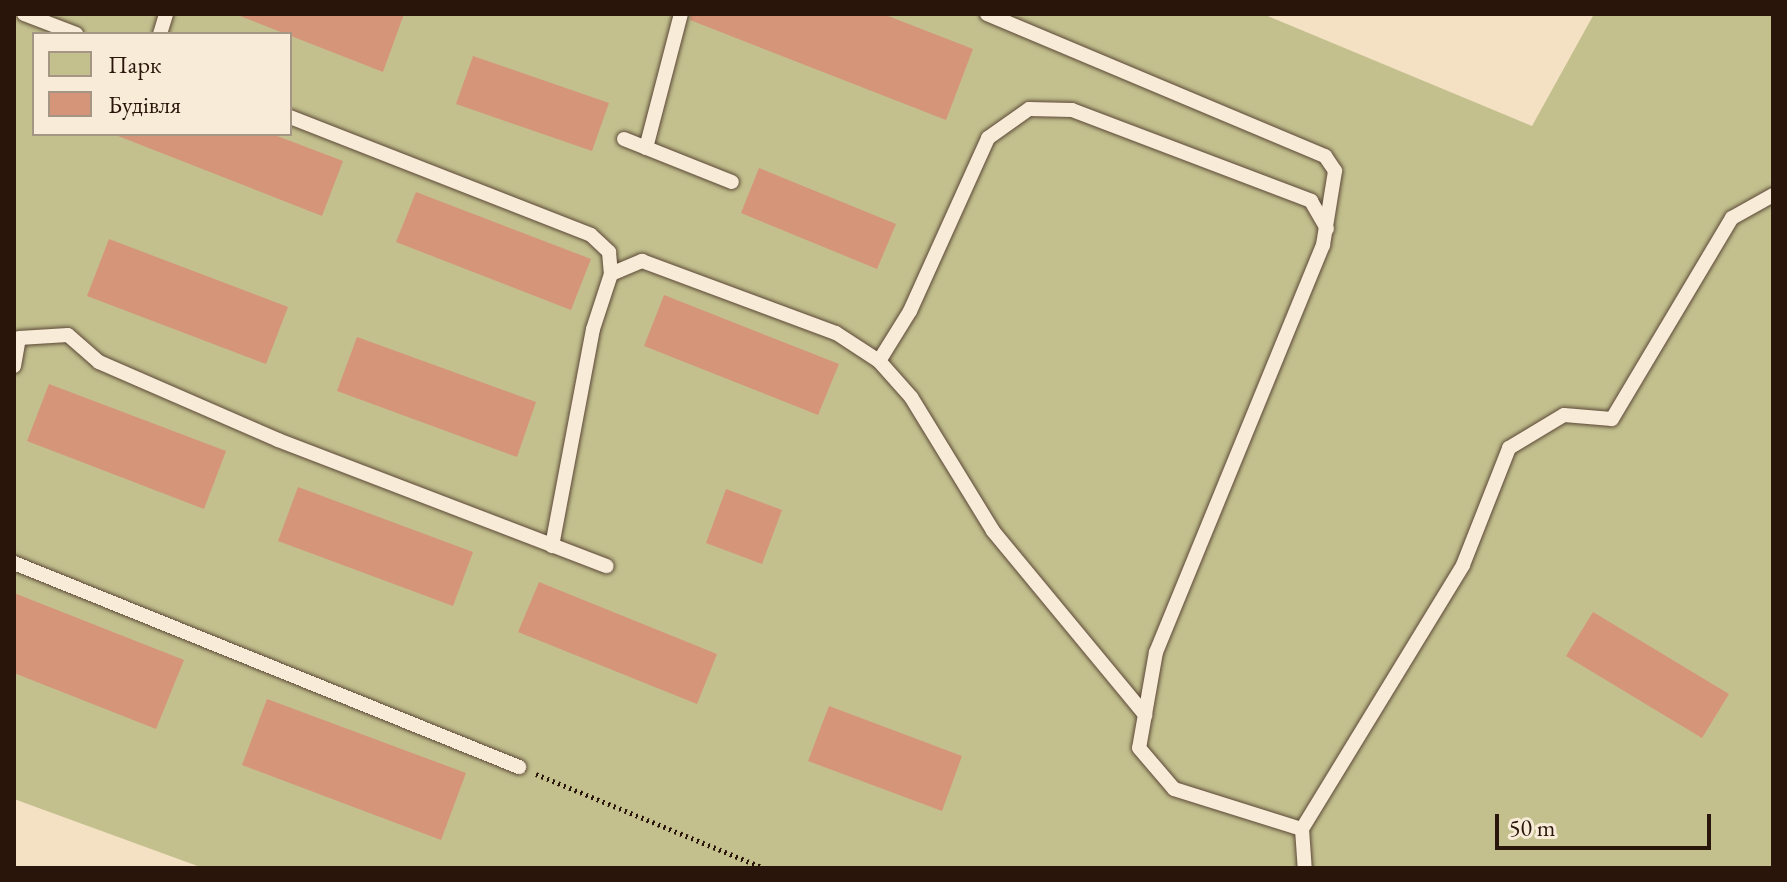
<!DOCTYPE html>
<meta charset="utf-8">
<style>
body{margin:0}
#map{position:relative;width:1787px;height:882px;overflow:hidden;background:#f4e0c3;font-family:"EB Garamond",serif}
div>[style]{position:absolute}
.green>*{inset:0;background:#c3c08e}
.building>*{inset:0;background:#d59579}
.path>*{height:5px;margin-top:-2.5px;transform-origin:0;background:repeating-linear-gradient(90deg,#291509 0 2px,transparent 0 6px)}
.roads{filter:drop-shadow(0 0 2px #5c4838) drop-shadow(0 0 2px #5c4838)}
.service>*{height:14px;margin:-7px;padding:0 7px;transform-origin:7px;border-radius:7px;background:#f8ebd8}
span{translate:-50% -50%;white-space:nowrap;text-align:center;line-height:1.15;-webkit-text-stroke:8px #f8ebd8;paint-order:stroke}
.frame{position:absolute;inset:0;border:16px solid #291509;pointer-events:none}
.legend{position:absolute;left:32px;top:32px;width:260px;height:104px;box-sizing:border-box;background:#f8ebd8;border:2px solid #a59585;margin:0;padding:10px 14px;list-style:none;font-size:24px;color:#291509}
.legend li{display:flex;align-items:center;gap:16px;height:40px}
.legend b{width:40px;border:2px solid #a59585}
.scale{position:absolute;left:1495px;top:814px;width:216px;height:36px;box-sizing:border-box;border:4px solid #291509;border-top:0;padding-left:10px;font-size:24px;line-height:28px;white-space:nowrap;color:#291509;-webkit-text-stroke:6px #f8ebd8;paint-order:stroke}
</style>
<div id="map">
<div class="green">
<div style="clip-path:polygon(evenodd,14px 14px,1263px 14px,1532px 126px,1594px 14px,1773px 14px,1773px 868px,203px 868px,14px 799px,14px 14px,34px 34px,290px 34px,290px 134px,34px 134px,34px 34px)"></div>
</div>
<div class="building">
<div style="clip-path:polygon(235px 14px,404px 14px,383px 72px)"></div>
<div style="clip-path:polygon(691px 14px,883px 14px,973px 49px,946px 120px,690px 20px)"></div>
<div style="clip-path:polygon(473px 56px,609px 103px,592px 151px,456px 104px)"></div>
<div style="clip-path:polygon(113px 134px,272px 134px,343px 161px,322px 216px)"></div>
<div style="clip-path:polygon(759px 168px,896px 224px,877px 269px,741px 213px)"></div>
<div style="clip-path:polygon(416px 192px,591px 259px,571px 310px,396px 242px)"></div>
<div style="clip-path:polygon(109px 239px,288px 307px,266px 364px,87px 296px)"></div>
<div style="clip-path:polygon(664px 295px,839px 364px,818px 415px,644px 346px)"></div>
<div style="clip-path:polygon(357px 337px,536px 402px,517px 457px,337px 391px)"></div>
<div style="clip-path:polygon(49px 384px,226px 451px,204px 509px,27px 441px)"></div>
<div style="clip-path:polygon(298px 487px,473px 552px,453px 606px,278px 541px)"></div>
<div style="clip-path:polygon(726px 489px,782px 510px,762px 564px,706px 543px)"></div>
<div style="clip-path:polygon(539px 582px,717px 654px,697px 704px,518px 632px)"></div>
<div style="clip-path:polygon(14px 593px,184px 660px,156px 729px,14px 673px)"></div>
<div style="clip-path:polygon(1593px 612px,1729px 694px,1702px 738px,1566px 656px)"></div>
<div style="clip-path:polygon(267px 699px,466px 773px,441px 840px,242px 765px)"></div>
<div style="clip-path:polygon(829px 706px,962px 756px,942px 811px,808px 761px)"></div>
</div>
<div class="path">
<div style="left:536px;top:774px;width:247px;rotate:22.4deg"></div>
</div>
<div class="roads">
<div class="service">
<div style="left:24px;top:14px;width:56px;rotate:21deg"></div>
<div style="left:987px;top:14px;width:367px;rotate:22.8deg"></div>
<div style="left:1325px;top:156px;width:18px;rotate:56deg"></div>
<div style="left:1335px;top:171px;width:75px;rotate:99.2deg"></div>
<div style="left:1323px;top:245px;width:440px;rotate:112.3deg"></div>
<div style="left:1156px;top:652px;width:97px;rotate:100deg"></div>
<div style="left:1139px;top:748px;width:54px;rotate:49.5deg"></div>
<div style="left:1174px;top:789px;width:134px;rotate:17.4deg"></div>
<div style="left:1302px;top:829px;width:39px;rotate:86deg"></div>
<div style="left:160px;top:34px;width:21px;rotate:-73deg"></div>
<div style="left:290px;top:117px;width:323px;rotate:21.4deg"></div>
<div style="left:591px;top:235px;width:25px;rotate:43deg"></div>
<div style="left:609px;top:252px;width:22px;rotate:85deg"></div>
<div style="left:611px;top:274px;width:58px;rotate:108.1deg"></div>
<div style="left:593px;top:329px;width:221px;rotate:100.7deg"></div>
<div style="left:624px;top:139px;width:116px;rotate:21.7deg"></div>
<div style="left:646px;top:148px;width:138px;rotate:-75.4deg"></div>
<div style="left:611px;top:274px;width:34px;rotate:-23deg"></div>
<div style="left:642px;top:261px;width:207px;rotate:20.4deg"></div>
<div style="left:836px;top:333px;width:51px;rotate:33.1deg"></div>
<div style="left:879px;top:361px;width:48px;rotate:48.4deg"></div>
<div style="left:911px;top:397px;width:157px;rotate:58.5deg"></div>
<div style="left:993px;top:531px;width:239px;rotate:50.4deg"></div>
<div style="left:879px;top:361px;width:59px;rotate:-58.2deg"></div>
<div style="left:910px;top:311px;width:190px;rotate:-65.7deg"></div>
<div style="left:988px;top:138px;width:50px;rotate:-35.3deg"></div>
<div style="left:1029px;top:109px;width:43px;rotate:1.3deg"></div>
<div style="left:1072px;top:110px;width:256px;rotate:20.8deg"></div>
<div style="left:1311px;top:201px;width:32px;rotate:60deg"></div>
<div style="left:14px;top:366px;width:28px;rotate:-80deg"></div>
<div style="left:19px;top:338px;width:49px;rotate:-3.5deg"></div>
<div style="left:68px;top:335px;width:41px;rotate:41.1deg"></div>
<div style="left:99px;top:362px;width:195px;rotate:23.5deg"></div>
<div style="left:278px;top:440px;width:352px;rotate:21deg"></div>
<div style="left:14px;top:563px;width:545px;rotate:22deg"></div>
<div style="left:1302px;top:829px;width:309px;rotate:-58.6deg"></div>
<div style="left:1463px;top:565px;width:126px;rotate:-68.5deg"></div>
<div style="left:1509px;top:448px;width:64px;rotate:-31deg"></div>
<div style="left:1564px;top:415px;width:48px;rotate:4.8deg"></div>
<div style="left:1612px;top:419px;width:234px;rotate:-59.2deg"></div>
<div style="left:1732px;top:218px;width:47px;rotate:-29.3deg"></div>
</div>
</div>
<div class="frame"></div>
<ul class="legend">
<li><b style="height:22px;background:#c3c08e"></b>Парк</li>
<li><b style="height:22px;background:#d59579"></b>Будівля</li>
</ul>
<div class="scale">50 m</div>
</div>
